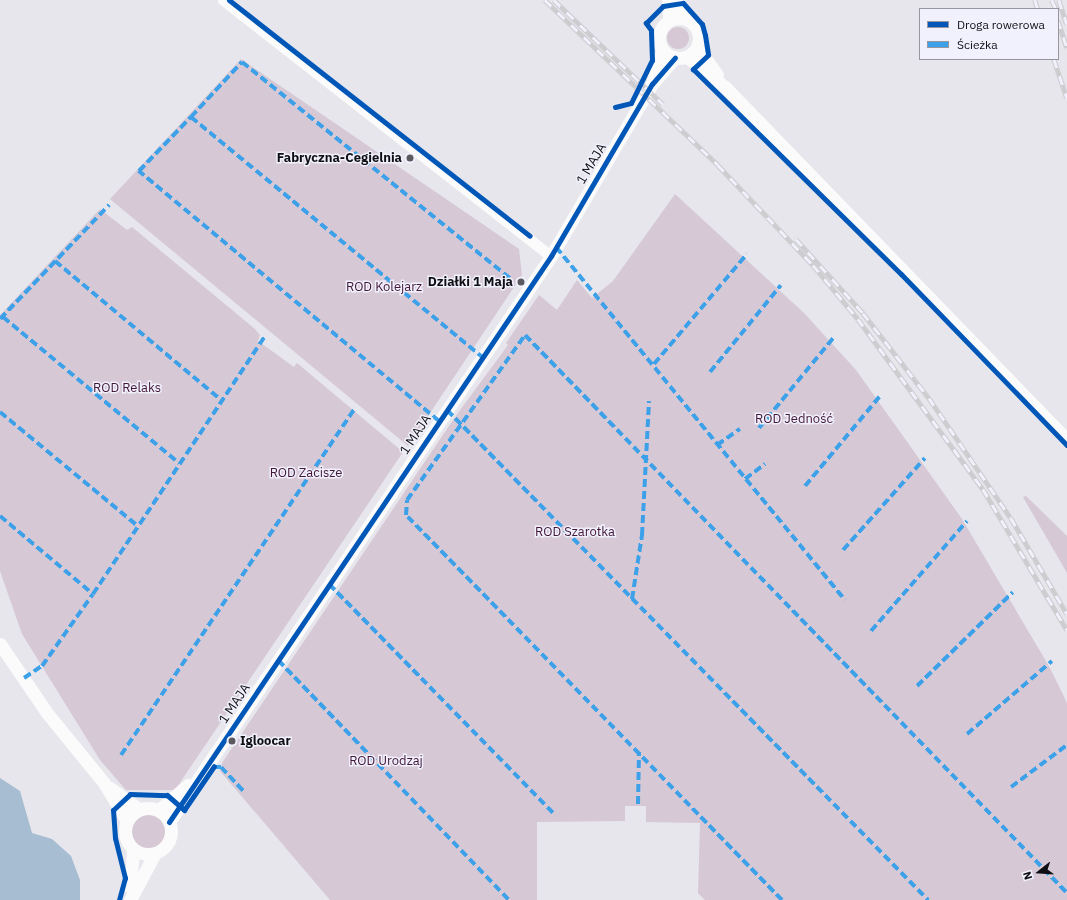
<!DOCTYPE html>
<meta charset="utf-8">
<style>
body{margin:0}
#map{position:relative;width:1067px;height:900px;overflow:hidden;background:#e6e6ec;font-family:"IBM Plex Sans",sans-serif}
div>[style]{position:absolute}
.green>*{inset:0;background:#d6c8d4}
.round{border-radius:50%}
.water>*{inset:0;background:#a7bdd1}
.minor>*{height:11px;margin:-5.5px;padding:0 5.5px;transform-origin:5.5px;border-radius:5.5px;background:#fbfbfc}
.tertiary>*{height:13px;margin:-6.5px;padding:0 6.5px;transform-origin:6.5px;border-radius:6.5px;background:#fbfbfc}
.tertiary>.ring{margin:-6.5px;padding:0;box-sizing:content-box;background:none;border:13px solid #fbfbfc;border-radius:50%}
.rail>*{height:4.5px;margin-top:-2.25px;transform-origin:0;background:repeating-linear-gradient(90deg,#f1f0fd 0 9px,#cccccf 0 18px);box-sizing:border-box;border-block:1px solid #cccccf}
.quiet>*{height:4px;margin-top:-2px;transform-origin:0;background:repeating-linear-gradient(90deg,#3da1ea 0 8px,transparent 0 12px)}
.cycleway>*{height:5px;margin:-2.5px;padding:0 2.5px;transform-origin:2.5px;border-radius:2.5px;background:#0057b8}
.dots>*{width:11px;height:11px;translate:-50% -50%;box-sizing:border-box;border:2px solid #f1f0fd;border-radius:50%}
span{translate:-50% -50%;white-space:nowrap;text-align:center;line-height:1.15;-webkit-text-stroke:3px #f1f0fd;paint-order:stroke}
.poi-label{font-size:13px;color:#0f0f13;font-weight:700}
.right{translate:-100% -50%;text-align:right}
.left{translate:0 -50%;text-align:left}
.street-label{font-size:13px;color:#0f0f13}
.park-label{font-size:13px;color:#421738}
.legend{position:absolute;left:919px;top:8px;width:140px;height:52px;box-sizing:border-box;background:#f1f0fd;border:1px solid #97969f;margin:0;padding:5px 7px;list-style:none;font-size:12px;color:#0f0f13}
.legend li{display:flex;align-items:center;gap:8px;height:20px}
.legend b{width:20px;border:1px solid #97969f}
.north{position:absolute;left:1019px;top:852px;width:40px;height:40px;-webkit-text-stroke:3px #f1f0fd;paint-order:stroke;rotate:253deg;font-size:11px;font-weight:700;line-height:16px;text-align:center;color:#0f0f13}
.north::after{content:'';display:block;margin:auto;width:14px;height:18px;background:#0f0f13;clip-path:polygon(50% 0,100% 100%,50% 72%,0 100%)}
</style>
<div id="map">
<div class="green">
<div class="round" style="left:667px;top:27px;width:22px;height:22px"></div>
<div style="clip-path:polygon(241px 59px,519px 249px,522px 275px,408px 446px,110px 199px)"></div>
<div style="clip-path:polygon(675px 194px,804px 313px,856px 370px,962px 519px,1050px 668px,1067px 703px,1067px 900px,705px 900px,698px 893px,700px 823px,646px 822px,646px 806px,625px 806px,625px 821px,537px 822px,537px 900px,330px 900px,220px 771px,222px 763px,455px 417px,508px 345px,506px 343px,539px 295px,557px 310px,577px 280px,592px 298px,613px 281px)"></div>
<div style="clip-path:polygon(100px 209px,127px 230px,132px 227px,255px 329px,260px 335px,258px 341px,294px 367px,297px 363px,403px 452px,175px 790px,126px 790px,100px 760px,22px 634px,0 571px,0 315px)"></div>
<div style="clip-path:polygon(1026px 496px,1067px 536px,1067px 573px,1023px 497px)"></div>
<div class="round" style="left:132px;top:815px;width:34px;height:34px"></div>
</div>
<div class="water">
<div style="clip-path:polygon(0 778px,20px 791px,32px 833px,52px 839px,71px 856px,80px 880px,80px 900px,0 900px)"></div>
</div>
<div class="minor">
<div style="left:223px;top:0;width:416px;rotate:38deg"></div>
</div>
<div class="tertiary">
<div style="left:668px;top:0;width:20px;rotate:87deg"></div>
<div style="left:678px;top:0;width:18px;rotate:77deg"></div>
<div class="ring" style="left:659px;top:18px;width:27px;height:27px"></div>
<div style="left:697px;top:47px;width:34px;rotate:54deg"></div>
<div style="left:687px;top:57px;width:50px;rotate:38.5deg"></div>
<div style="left:726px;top:88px;width:490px;rotate:45.9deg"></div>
<div style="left:652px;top:84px;width:34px;rotate:-73deg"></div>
<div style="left:0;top:644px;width:83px;rotate:55.7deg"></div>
<div style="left:47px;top:713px;width:90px;rotate:50.8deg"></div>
<div style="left:104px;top:783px;width:44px;rotate:58.8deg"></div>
<div style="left:110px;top:788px;width:36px;rotate:36deg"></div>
<div class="ring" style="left:125px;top:808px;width:33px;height:33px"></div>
<div style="left:159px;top:810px;width:38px;rotate:-41deg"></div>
<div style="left:169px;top:822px;width:683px;rotate:-55.98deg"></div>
<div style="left:551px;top:256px;width:199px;rotate:-59.6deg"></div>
<div style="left:652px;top:84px;width:35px;rotate:-49deg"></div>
<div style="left:130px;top:887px;width:38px;rotate:-85deg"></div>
<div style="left:130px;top:900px;width:53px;rotate:-62deg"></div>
</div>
<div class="rail">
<div style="left:545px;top:0;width:239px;rotate:43.6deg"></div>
<div style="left:718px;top:165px;width:138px;rotate:46.5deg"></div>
<div style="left:813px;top:265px;width:70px;rotate:50.2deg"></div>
<div style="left:858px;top:319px;width:211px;rotate:53.7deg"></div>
<div style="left:983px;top:489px;width:164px;rotate:59.2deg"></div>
<div style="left:554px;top:0;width:151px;rotate:43.7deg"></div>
<div style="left:1035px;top:0;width:9px;rotate:72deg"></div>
<div style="left:1052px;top:0;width:10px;rotate:66deg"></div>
<div style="left:1059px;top:0;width:25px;rotate:72deg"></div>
<div style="left:1058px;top:20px;width:29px;rotate:72deg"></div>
<div style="left:1054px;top:59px;width:41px;rotate:71.6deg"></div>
<div style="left:796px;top:239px;width:100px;rotate:47.8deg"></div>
<div style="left:863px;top:313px;width:108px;rotate:52.2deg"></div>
<div style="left:929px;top:398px;width:145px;rotate:55.7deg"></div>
<div style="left:1011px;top:518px;width:111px;rotate:59.7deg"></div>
</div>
<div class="quiet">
<div style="left:191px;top:117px;width:75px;rotate:-47.2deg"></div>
<div style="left:242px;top:62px;width:346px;rotate:38.9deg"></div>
<div style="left:556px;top:247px;width:456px;rotate:50.7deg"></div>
<div style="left:55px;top:261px;width:217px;rotate:39.9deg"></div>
<div style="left:3px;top:317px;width:229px;rotate:39.7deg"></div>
<div style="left:0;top:319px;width:158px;rotate:-46.3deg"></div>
<div style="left:654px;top:364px;width:144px;rotate:-49.8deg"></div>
<div style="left:710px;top:372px;width:112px;rotate:-50.8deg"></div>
<div style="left:447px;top:410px;width:687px;rotate:45.53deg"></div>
<div style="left:0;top:412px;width:179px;rotate:39.6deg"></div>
<div style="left:439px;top:421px;width:391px;rotate:-140.2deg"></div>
<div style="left:139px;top:171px;width:75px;rotate:-46.1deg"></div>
<div style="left:191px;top:117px;width:377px;rotate:39.5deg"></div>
<div style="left:759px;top:428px;width:118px;rotate:-50.5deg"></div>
<div style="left:717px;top:445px;width:28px;rotate:-35deg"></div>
<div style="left:745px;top:479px;width:25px;rotate:-37deg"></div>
<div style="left:805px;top:486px;width:117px;rotate:-50.2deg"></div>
<div style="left:0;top:516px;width:121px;rotate:40deg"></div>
<div style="left:843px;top:550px;width:123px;rotate:-48.3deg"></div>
<div style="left:329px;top:584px;width:322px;rotate:45.6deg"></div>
<div style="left:632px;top:599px;width:65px;rotate:-81.1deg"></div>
<div style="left:642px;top:535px;width:134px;rotate:-87deg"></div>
<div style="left:871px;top:631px;width:146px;rotate:-48.9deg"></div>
<div style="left:278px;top:660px;width:333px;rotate:46.1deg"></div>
<div style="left:24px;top:678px;width:22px;rotate:-34deg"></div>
<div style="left:42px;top:666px;width:88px;rotate:-54.7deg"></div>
<div style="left:93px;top:594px;width:311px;rotate:-56.3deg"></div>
<div style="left:917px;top:686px;width:134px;rotate:-44.4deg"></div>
<div style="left:967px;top:734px;width:112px;rotate:-40.7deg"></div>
<div style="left:121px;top:755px;width:419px;rotate:-56deg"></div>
<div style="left:216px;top:767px;width:5px"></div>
<div style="left:221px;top:767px;width:34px;rotate:47deg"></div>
<div style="left:1011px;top:787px;width:70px;rotate:-36.9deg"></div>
<div style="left:638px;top:804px;width:52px;rotate:-88.9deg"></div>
<div style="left:782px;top:900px;width:538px;rotate:-134.32deg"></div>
<div style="left:406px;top:515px;width:15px;rotate:-86deg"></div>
<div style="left:407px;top:500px;width:203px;rotate:-54.4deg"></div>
<div style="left:525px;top:335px;width:778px;rotate:45.83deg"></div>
</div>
<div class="cycleway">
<div style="left:229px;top:0;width:382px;rotate:38.1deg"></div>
<div style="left:615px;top:107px;width:16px;rotate:-14deg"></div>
<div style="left:631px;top:103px;width:48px;rotate:-64deg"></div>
<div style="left:652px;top:60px;width:30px;rotate:-92deg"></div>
<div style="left:651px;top:30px;width:9px;rotate:-126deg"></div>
<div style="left:646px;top:23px;width:24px;rotate:-45deg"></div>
<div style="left:663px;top:6px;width:20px;rotate:-9deg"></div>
<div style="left:683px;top:3px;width:28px;rotate:48deg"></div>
<div style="left:702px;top:24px;width:11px;rotate:75deg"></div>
<div style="left:705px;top:35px;width:20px;rotate:81deg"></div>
<div style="left:708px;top:55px;width:21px;rotate:137deg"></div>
<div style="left:693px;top:69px;width:292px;rotate:44.6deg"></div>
<div style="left:901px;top:274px;width:238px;rotate:45.9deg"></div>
<div style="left:169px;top:822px;width:683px;rotate:-55.98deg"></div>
<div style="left:551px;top:256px;width:199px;rotate:-59.6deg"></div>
<div style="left:652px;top:84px;width:35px;rotate:-49deg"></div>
<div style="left:119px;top:900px;width:23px;rotate:-75deg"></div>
<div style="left:125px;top:878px;width:41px;rotate:-104deg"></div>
<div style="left:115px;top:838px;width:28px;rotate:-94deg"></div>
<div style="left:113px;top:810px;width:23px;rotate:-43deg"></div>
<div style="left:130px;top:794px;width:37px;rotate:2deg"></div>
<div style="left:167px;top:795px;width:23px;rotate:41deg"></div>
<div style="left:184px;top:810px;width:53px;rotate:-55.7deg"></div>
</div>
<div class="dots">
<div style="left:410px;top:158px;background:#5a5a5f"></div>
<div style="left:521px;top:282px;background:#5a5a5f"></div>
<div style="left:232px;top:741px;background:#5a5a5f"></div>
</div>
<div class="poi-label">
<span class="right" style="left:402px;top:158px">Fabryczna-Cegielnia</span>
<span class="right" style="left:513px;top:282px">Działki 1 Maja</span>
<span class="left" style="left:240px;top:741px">Igloocar</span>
</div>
<div class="street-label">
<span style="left:592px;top:164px;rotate:-59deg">1 MAJA</span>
<span style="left:416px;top:435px;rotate:-56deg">1 MAJA</span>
<span style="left:235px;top:704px;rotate:-56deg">1 MAJA</span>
</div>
<div class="park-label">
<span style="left:384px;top:287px">ROD Kolejarz</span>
<span style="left:127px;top:388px">ROD Relaks</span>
<span style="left:794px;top:419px">ROD Jedność</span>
<span style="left:306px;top:473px">ROD Zacisze</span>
<span style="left:575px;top:532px">ROD Szarotka</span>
<span style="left:386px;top:761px">ROD Urodzaj</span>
</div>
<ul class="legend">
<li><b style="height:5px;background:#0057b8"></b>Droga rowerowa</li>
<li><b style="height:5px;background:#3da1ea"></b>Ścieżka</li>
</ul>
<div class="north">N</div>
</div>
